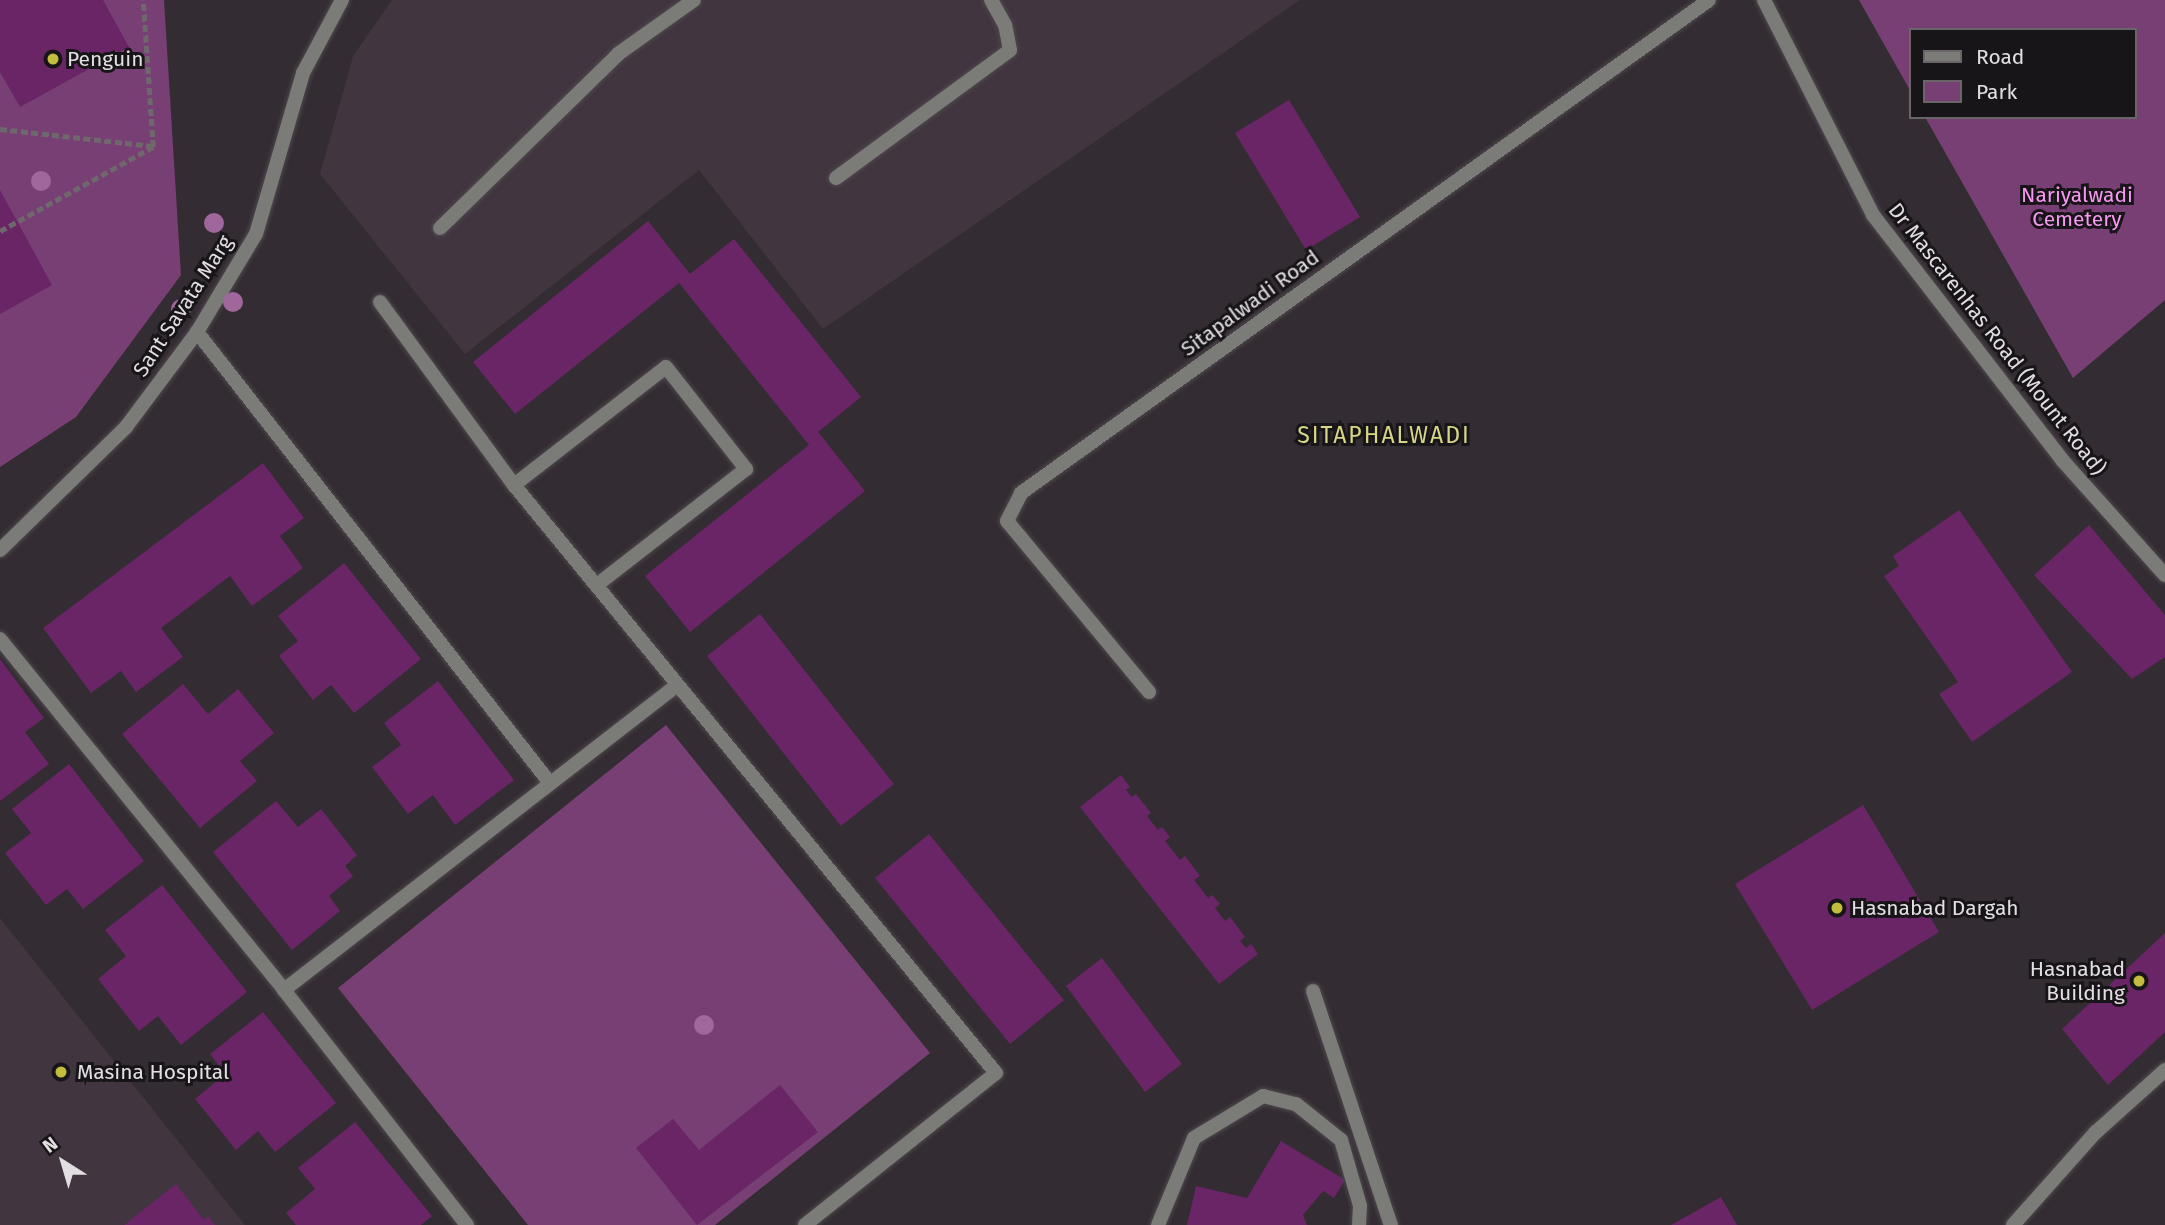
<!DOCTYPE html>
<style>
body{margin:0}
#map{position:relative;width:2165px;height:1225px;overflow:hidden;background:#332c32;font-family:"Fira Sans",sans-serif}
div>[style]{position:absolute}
.built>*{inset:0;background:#41353f}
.green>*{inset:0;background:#783f74}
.building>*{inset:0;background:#692566}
.path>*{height:4.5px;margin-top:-2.25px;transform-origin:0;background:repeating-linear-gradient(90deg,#6e686d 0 7px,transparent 0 10.5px)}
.roads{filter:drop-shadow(0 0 2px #4f484e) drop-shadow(0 0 2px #4f484e)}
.service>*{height:14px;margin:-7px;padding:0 7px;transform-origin:7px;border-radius:7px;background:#7b7c77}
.minor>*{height:14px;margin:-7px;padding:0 7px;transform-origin:7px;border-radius:7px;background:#7b7c77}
.tertiary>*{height:14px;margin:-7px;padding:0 7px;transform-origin:7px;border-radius:7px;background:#7b7c77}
.trees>*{width:20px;height:20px;margin:-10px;border-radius:50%;background:#9f679b}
.dots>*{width:19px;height:19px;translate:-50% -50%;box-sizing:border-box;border:4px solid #181518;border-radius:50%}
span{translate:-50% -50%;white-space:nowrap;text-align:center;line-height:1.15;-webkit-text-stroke:6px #181518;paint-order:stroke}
.poi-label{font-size:21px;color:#e3dee2}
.left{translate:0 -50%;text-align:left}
.right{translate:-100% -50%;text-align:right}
.park-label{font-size:21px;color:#f898f1}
.street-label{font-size:21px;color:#e3dee2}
.neighbourhood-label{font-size:23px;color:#d7d586;letter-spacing:2px}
.legend{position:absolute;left:1909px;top:28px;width:228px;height:91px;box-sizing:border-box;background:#181518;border:2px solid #696569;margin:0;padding:9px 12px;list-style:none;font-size:21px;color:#e3dee2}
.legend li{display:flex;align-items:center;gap:14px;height:35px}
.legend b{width:35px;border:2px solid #696569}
.north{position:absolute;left:28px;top:1127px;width:70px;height:70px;-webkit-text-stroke:5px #181518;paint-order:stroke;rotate:323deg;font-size:19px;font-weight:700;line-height:28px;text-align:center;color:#e3dee2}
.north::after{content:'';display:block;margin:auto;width:24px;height:32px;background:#e3dee2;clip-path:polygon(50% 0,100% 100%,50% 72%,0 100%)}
</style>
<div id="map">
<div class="built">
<div style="clip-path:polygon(392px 0,1300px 0,823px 329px,699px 170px,465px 354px,320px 174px,353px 56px)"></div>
<div style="clip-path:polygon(0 918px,245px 1225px,0 1225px)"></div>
</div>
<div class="green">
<div style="clip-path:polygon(0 0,164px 0,181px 275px,76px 417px,0 467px)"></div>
<div style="clip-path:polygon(1859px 0,2165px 0,2165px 300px,2073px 378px,1925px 117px,2135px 117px,2135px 30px,1911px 30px,1911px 92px)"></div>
<div style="clip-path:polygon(666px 725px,930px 1053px,715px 1225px,528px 1225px,338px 988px)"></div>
</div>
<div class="building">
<div style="clip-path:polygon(0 0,103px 0,129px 47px,20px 107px,0 72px)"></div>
<div style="clip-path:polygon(1289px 100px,1360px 217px,1306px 250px,1235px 133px)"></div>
<div style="clip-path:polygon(0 190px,52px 285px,0 314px)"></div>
<div style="clip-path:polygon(648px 221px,690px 274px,734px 239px,861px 397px,818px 432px,865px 491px,690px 632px,645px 576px,809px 445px,679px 283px,515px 414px,473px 362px)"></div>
<div style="clip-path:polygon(263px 463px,304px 518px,280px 536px,303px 568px,252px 606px,230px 576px,161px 628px,183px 657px,136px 692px,121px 671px,91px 693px,43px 628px)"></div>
<div style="clip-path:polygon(1959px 510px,2072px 672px,1972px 742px,1939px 694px,1958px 682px,1884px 576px,1899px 566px,1893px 556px)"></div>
<div style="clip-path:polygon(2089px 525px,2165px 615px,2165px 657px,2132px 679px,2034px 575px)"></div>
<div style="clip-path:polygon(344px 563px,421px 659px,354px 713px,331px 685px,313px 700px,279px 656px,298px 641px,278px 616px)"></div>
<div style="clip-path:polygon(760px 614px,894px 784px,841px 826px,707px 656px)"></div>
<div style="clip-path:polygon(0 659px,44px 718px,25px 732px,49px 764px,0 801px)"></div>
<div style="clip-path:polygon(438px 681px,514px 780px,455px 825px,433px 795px,408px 814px,372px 767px,401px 745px,384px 723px)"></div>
<div style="clip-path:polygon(183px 684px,208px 714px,238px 689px,274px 733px,240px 761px,257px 781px,200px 828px,122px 734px)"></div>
<div style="clip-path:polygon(69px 764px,144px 861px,83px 909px,67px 889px,46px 905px,5px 853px,31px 833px,12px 809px)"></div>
<div style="clip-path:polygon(1121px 775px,1130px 787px,1126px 790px,1132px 797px,1136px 794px,1151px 813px,1147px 816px,1158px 830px,1162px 827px,1170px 837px,1165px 841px,1180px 860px,1185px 856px,1200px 876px,1194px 880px,1208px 898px,1212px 895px,1220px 904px,1215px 908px,1225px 921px,1230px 917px,1245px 937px,1240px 941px,1246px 948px,1251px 944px,1258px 954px,1219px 984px,1080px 807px)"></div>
<div style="clip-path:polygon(276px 801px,298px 827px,321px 809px,357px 855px,345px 866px,353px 876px,329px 896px,340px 911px,292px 950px,213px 852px)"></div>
<div style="clip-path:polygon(1863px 805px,1939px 932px,1812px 1010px,1735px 884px)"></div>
<div style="clip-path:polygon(929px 834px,1064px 1000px,1010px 1044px,875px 878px)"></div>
<div style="clip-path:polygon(162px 885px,247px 992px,181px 1045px,158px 1016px,139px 1031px,98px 979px,126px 956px,105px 930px)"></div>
<div style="clip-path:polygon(2165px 933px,2165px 1032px,2108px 1085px,2062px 1029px)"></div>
<div style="clip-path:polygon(1102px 958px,1182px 1064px,1145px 1092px,1066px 986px)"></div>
<div style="clip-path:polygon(263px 1012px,336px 1103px,275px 1152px,258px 1131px,236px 1150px,195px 1099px,225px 1074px,210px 1054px)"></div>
<div style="clip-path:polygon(780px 1085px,818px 1132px,697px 1225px,636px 1148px,673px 1119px,699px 1150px)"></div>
<div style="clip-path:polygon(355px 1122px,432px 1216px,421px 1225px,296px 1225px,286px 1213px,315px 1189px,298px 1168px)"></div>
<div style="clip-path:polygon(1281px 1141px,1345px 1180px,1334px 1198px,1323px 1191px,1303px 1215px,1307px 1225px,1187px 1225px,1196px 1186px,1247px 1198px)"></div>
<div style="clip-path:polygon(176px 1184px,204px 1220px,208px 1216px,215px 1225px,124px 1225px)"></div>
<div style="clip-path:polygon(1721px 1197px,1737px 1225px,1671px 1225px)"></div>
</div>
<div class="path">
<div style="left:0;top:129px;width:153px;rotate:6.4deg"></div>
<div style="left:0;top:231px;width:175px;rotate:-28.8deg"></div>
<div style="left:153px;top:147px;width:147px;rotate:-93.9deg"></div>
</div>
<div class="roads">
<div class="service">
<div style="left:836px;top:178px;width:216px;rotate:-36.3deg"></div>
<div style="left:1010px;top:50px;width:25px;rotate:-101deg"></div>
<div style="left:1005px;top:25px;width:29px;rotate:-119deg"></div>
<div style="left:440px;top:228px;width:249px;rotate:-44.3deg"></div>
<div style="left:618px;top:54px;width:93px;rotate:-35.4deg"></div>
<div style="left:380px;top:302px;width:227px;rotate:53.8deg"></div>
<div style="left:514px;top:485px;width:760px;rotate:50.66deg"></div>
<div style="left:996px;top:1073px;width:244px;rotate:141.5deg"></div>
<div style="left:197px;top:332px;width:573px;rotate:51.95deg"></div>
<div style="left:514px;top:485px;width:192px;rotate:-37.8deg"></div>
<div style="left:666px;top:367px;width:130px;rotate:51.9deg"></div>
<div style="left:746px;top:469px;width:189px;rotate:142.1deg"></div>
<div style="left:0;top:639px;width:452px;rotate:51deg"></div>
<div style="left:284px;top:990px;width:298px;rotate:52.1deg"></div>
<div style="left:1149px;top:692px;width:222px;rotate:-129.7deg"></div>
<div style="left:1007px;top:521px;width:31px;rotate:-63deg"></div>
<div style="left:1021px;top:493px;width:846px;rotate:-35.62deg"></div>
<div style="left:284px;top:990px;width:497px;rotate:-37.8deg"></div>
</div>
<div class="minor">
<div style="left:1313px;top:991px;width:247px;rotate:71.6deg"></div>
<div style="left:1158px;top:1225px;width:94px;rotate:-67.5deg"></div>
<div style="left:1194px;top:1138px;width:81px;rotate:-31.3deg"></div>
<div style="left:1263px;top:1096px;width:34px;rotate:14deg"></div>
<div style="left:1296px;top:1104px;width:58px;rotate:38.7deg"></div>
<div style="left:1341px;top:1140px;width:69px;rotate:73.9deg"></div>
<div style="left:1360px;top:1206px;width:19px;rotate:93deg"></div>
<div style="left:2013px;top:1225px;width:125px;rotate:-48.3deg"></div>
<div style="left:2096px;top:1132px;width:93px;rotate:-41.9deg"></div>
</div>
<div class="tertiary">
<div style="left:1764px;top:0;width:241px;rotate:63.1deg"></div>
<div style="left:1873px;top:215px;width:311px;rotate:52.3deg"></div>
<div style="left:2063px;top:461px;width:153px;rotate:48.2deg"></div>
<div style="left:0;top:550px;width:176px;rotate:-44.3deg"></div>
<div style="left:126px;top:427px;width:119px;rotate:-53.2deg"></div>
<div style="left:197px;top:332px;width:114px;rotate:-59deg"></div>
<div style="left:256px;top:234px;width:168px;rotate:-73.7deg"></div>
<div style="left:303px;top:73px;width:83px;rotate:-61.9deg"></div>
</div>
</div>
<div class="trees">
<div style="left:41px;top:181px"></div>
<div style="left:214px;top:223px"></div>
<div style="left:233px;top:302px"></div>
<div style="left:181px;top:309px"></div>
<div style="left:704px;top:1025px"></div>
</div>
<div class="dots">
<div style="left:53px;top:59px;background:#c2bd3f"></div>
<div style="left:1837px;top:908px;background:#c2bd3f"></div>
<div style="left:2139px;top:981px;background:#c2bd3f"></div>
<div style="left:61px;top:1072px;background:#c2bd3f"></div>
</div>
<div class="poi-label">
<span class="left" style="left:67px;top:59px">Penguin</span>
<span class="left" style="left:1851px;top:908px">Hasnabad Dargah</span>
<span class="right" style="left:2125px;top:981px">Hasnabad<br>Building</span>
<span class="left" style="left:77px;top:1072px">Masina Hospital</span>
</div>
<div class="park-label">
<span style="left:2077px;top:207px">Nariyalwadi<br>Cemetery</span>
</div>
<div class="street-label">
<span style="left:1250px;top:303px;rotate:-36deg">Sitapalwadi Road</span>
<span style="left:183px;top:306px;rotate:-57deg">Sant Savata Marg</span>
<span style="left:1997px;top:339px;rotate:52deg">Dr Mascarenhas Road (Mount Road)</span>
</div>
<div class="neighbourhood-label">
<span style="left:1384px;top:435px">SITAPHALWADI</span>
</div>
<ul class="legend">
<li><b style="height:9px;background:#7b7c77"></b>Road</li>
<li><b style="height:19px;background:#783f74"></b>Park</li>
</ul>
<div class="north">N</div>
</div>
